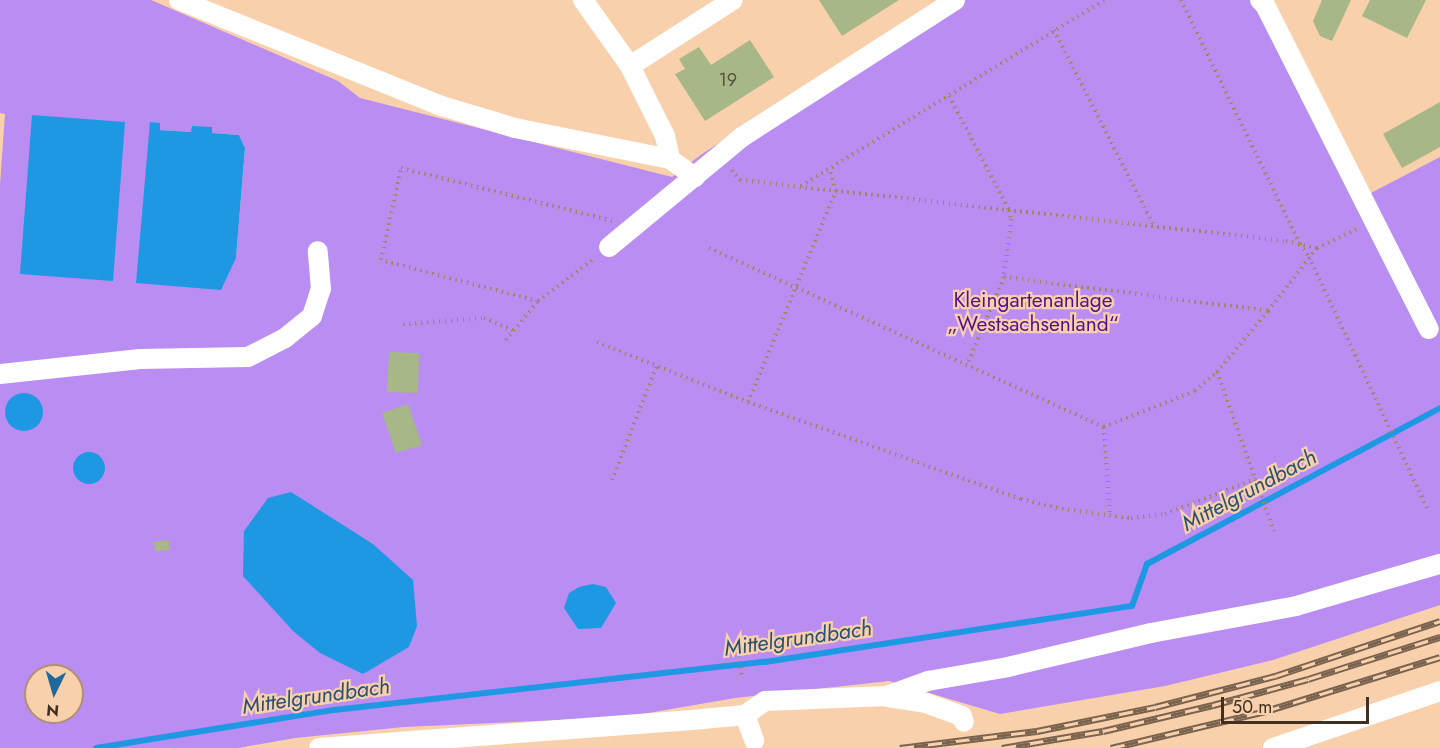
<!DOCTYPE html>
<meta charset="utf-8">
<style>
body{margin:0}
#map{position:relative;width:1440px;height:748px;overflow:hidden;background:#f9d0ac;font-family:Jost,sans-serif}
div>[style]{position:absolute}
.green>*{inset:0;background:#b98df1}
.water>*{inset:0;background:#1f98e4}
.round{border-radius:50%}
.stream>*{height:6px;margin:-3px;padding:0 3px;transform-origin:3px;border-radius:3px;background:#1f98e4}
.building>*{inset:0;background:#a7b788}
.path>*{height:4px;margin-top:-2px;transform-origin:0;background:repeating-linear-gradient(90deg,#a2846b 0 1.5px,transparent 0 6px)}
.minor>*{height:20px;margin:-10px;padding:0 10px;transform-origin:10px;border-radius:10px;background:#fff}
.rail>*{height:7px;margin-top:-3.5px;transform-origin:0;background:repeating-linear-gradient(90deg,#f9d0ac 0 14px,#7a634e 0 28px);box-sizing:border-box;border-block:2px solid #7a634e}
span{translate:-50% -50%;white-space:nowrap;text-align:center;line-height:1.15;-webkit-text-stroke:4.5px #f9d0ac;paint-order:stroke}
.number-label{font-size:18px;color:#5a523c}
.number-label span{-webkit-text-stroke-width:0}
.park-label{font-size:21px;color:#56128c}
.water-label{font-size:22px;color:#275272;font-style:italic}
.north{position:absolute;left:24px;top:664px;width:60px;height:60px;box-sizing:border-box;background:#f9d0ac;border:2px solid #af9075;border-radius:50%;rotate:185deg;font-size:16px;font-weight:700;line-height:24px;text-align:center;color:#403022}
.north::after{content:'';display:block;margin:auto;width:21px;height:27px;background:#1e6a9d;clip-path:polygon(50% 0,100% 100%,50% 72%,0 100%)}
.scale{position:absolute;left:1221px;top:697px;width:148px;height:27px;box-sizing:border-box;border:3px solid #403022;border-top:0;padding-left:8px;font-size:18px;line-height:21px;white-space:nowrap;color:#403022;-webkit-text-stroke:4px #f9d0ac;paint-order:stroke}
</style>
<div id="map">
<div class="green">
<div style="clip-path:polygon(evenodd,0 0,151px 0,338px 81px,360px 98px,672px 177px,702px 154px,941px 0,1272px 0,1369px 194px,1440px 157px,1440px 605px,1273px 660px,1165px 686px,1000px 714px,889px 681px,735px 698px,625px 717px,404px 727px,295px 738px,238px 748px,0 748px,0 185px,5px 114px,0 113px,0 0,150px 122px,160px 130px,191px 132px,212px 127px,211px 133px,239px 135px,245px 148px,236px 258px,150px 122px,0 0,344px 528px,373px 544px,243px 576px,344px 528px,0 0,36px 676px,72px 676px,72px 712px,36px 712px,36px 676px)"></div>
</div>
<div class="water">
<div style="clip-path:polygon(32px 115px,125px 122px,113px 281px,20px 274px)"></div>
<div style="clip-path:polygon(150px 122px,160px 123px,160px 130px,191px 132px,192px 126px,212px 127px,212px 133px,239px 135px,245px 148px,236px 258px,221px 290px,136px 283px)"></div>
<div class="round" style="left:5px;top:393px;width:38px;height:38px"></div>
<div class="round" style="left:73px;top:452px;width:32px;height:32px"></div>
<div style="clip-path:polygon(291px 492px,373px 544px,413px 580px,417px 626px,409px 647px,363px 674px,320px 653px,293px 631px,243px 576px,244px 531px,268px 498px)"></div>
<div style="clip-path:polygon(593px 584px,606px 587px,616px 603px,601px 628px,578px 629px,564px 608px,569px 593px,579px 587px)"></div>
</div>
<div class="stream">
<div style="left:96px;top:748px;width:241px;rotate:-9.1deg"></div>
<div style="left:334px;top:710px;width:434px;rotate:-6.4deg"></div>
<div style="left:765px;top:662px;width:371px;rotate:-8.7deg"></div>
<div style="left:1132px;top:606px;width:45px;rotate:-70.3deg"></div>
<div style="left:1147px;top:564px;width:332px;rotate:-28deg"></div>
</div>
<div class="building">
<div style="clip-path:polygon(819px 0,899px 0,842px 36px)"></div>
<div style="clip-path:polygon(1322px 0,1351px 0,1332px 41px,1320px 36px,1313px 21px)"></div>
<div style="clip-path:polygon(1370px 0,1426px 0,1407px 38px,1362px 16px)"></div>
<div style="clip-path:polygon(750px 40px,774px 77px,705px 121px,675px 74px,685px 69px,679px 59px,699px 47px,711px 65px)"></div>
<div style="clip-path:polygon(1440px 102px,1440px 147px,1402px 168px,1383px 134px)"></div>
<div style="clip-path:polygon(389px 352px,419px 353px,418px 393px,387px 392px)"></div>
<div style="clip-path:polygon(408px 404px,422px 445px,396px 453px,382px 413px)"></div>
<div style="clip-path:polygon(169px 540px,170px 550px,155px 551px,154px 542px)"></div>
</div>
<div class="path">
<div style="left:1181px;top:0;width:271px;rotate:64deg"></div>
<div style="left:1300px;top:244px;width:16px;rotate:55deg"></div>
<div style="left:1309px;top:257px;width:282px;rotate:64.8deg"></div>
<div style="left:1054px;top:30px;width:220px;rotate:63deg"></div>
<div style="left:949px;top:96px;width:129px;rotate:62.2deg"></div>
<div style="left:1009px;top:210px;width:9px;rotate:77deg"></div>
<div style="left:1011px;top:219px;width:58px;rotate:96.9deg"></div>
<div style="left:1004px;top:277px;width:95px;rotate:112.8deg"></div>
<div style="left:732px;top:170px;width:13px;rotate:51deg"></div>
<div style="left:740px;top:180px;width:549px;rotate:6.37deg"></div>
<div style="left:1286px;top:241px;width:32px;rotate:13deg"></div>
<div style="left:1317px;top:248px;width:47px;rotate:-25.5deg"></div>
<div style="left:801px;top:186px;width:356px;rotate:-31.5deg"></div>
<div style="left:709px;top:248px;width:434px;rotate:24.4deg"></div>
<div style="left:1104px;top:427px;width:98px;rotate:-21.6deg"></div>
<div style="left:1195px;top:391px;width:29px;rotate:-41deg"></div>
<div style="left:1217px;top:372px;width:80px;rotate:-50.1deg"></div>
<div style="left:1268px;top:311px;width:80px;rotate:-52.1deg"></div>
<div style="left:1004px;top:277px;width:266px;rotate:7.3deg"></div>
<div style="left:538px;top:301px;width:162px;rotate:-165.4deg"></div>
<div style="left:381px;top:260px;width:94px;rotate:-77.7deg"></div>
<div style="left:401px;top:168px;width:219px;rotate:14deg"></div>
<div style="left:403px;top:324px;width:81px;rotate:-4.2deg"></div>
<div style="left:484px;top:318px;width:33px;rotate:23deg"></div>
<div style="left:506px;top:340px;width:50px;rotate:-50.6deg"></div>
<div style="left:538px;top:301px;width:71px;rotate:-37deg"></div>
<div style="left:597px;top:342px;width:162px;rotate:21.7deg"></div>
<div style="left:748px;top:402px;width:290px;rotate:19.6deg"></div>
<div style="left:1021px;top:499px;width:42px;rotate:13.7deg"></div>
<div style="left:1062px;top:509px;width:70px;rotate:7.4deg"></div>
<div style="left:1131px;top:518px;width:34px;rotate:-7deg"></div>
<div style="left:1165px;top:514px;width:97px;rotate:-21.3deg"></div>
<div style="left:1217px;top:372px;width:169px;rotate:70.3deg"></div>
<div style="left:748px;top:402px;width:229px;rotate:-67.4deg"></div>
<div style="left:836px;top:191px;width:24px;rotate:-107deg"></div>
<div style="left:1104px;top:427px;width:89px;rotate:86.1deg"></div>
<div style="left:612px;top:480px;width:123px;rotate:-68.6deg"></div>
<div style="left:740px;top:649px;width:28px;rotate:86deg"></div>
</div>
<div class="minor">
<div style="left:179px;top:0;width:284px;rotate:22deg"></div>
<div style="left:442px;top:106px;width:76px;rotate:16.8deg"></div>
<div style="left:515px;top:128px;width:158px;rotate:11.3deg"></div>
<div style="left:670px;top:159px;width:31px;rotate:36deg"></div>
<div style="left:583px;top:0;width:81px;rotate:54.5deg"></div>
<div style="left:1260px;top:0;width:7px;rotate:45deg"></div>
<div style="left:1265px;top:5px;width:363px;rotate:63.2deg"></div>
<div style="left:670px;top:159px;width:24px;rotate:-102deg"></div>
<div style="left:665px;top:136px;width:78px;rotate:-116.6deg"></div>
<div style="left:630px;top:66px;width:122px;rotate:-32.7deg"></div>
<div style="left:609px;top:247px;width:173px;rotate:-39.6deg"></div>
<div style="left:742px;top:137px;width:253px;rotate:-32.7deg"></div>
<div style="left:0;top:374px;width:141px;rotate:-6.1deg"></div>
<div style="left:140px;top:359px;width:108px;rotate:-1.1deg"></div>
<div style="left:248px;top:357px;width:42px;rotate:-27.2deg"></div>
<div style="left:285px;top:338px;width:35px;rotate:-39deg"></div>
<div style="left:312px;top:316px;width:28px;rotate:-72deg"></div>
<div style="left:321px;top:289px;width:38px;rotate:-95deg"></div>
<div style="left:888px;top:697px;width:38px;rotate:9deg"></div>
<div style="left:926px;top:703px;width:38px;rotate:20deg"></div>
<div style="left:962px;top:716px;width:6px;rotate:72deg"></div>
<div style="left:745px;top:715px;width:27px;rotate:70deg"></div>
<div style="left:319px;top:748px;width:384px;rotate:-4.3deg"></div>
<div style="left:702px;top:719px;width:43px;rotate:-5.3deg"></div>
<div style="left:745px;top:715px;width:24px;rotate:-35deg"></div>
<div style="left:765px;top:701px;width:122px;rotate:-2.3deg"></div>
<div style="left:887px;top:696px;width:44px;rotate:-20.1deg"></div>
<div style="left:928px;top:681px;width:81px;rotate:-9.9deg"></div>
<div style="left:1008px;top:667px;width:147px;rotate:-13.4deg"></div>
<div style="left:1151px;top:633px;width:147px;rotate:-10.5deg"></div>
<div style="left:1296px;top:606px;width:150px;rotate:-16.3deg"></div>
<div style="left:1273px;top:748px;width:176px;rotate:-18.8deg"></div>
</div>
<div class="rail">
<div style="left:900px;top:748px;width:138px;rotate:-7.1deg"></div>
<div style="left:1037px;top:731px;width:120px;rotate:-11.5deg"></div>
<div style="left:1155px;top:707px;width:124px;rotate:-14.5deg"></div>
<div style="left:1275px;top:676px;width:174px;rotate:-18.4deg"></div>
<div style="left:1002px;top:748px;width:102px;rotate:-9.6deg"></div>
<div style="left:1103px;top:731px;width:113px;rotate:-13.3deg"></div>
<div style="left:1213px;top:705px;width:98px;rotate:-15.3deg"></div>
<div style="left:1308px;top:679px;width:139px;rotate:-17.7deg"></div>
<div style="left:1111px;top:748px;width:159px;rotate:-13.4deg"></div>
<div style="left:1266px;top:711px;width:182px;rotate:-17.2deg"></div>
</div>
<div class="number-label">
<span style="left:728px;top:80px">19</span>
</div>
<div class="park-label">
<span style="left:1033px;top:312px">Kleingartenanlage<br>„Westsachsenland“</span>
</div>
<div class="water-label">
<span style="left:1249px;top:490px;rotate:-28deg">Mittelgrundbach</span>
<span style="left:798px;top:638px;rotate:-8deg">Mittelgrundbach</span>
<span style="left:316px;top:696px;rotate:-8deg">Mittelgrundbach</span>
</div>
<div class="north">N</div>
<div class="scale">50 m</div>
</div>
